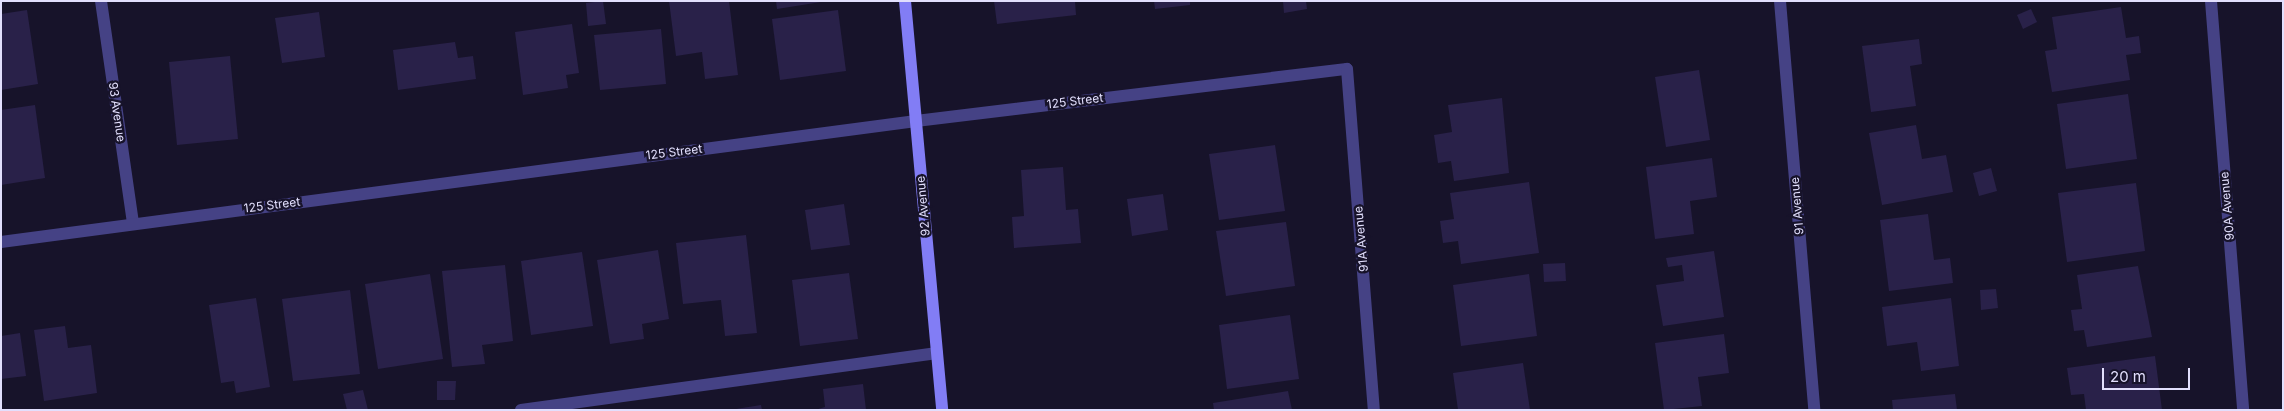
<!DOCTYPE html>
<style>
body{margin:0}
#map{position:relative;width:2284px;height:411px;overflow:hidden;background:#17132a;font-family:Inter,sans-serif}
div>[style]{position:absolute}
.building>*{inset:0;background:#292149}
.lane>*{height:12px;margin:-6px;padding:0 6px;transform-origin:6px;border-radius:6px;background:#454285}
.street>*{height:12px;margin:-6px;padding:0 6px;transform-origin:6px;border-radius:6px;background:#454285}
.secondary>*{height:12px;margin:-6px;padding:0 6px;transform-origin:6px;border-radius:6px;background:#827df5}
span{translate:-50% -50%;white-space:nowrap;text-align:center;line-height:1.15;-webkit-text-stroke:4.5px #17132a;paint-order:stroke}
.street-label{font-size:12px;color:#e2dffd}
.frame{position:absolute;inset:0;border:2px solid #e2dffd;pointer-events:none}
.scale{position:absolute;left:2102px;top:368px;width:88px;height:22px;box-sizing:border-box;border:2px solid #e2dffd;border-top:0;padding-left:6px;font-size:15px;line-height:18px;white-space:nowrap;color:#e2dffd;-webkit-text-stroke:4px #17132a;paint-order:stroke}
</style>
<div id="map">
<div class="building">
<div style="clip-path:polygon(603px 1px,606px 24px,588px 26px,586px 3px)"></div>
<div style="clip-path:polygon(669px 1px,729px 1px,738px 75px,705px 79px,702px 52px,676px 56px)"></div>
<div style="clip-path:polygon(776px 1px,821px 1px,821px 2px,777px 9px)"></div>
<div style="clip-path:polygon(994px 1px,1075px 1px,1076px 15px,997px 24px)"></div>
<div style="clip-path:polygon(1154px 1px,1190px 1px,1190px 5px,1155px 9px)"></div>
<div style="clip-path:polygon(1283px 1px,1306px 1px,1307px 9px,1284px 13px)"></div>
<div style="clip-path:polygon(2121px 7px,2126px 38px,2139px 36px,2141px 53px,2126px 55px,2130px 80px,2052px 92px,2045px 51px,2057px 49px,2052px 17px)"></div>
<div style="clip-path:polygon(2031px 9px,2037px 22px,2023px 29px,2017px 15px)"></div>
<div style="clip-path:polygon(27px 10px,38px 84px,1px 90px,1px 14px)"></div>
<div style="clip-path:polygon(838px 10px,846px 71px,780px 80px,772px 19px)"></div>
<div style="clip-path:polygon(319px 12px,325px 57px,282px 63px,275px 18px)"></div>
<div style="clip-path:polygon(572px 24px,579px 73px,566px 75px,568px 88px,523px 95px,515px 32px)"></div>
<div style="clip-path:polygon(661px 29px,666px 84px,600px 90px,594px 35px)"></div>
<div style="clip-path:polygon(1919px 39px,1922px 64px,1910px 66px,1916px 106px,1871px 112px,1862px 46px)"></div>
<div style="clip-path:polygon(455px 42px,458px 58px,473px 56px,476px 79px,398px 90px,393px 50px)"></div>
<div style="clip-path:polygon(230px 56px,238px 139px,177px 145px,169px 62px)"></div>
<div style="clip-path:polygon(1699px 70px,1710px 140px,1666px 147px,1655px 77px)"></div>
<div style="clip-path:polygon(2128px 94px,2137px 159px,2066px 169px,2057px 104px)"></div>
<div style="clip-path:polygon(1502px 98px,1509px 173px,1454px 181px,1451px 161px,1438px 163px,1434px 135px,1452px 132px,1448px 105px)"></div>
<div style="clip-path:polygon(35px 105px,45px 178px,1px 185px,1px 110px)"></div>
<div style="clip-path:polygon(1916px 125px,1922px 159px,1946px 155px,1953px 192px,1882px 205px,1869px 133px)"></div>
<div style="clip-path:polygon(1275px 145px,1285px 211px,1219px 220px,1209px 154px)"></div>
<div style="clip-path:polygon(1712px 158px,1717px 197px,1690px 201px,1694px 234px,1655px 239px,1646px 167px)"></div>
<div style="clip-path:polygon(1063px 167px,1066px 210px,1078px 209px,1081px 243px,1014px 248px,1012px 217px,1024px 216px,1021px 170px)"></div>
<div style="clip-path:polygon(1991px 168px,1997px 191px,1979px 196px,1973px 173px)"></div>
<div style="clip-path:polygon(1529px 182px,1539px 253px,1461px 264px,1458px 241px,1443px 243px,1440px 221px,1454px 219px,1450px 193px)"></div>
<div style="clip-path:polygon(2136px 183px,2145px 251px,2067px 262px,2058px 193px)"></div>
<div style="clip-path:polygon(1163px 194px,1168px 230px,1132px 236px,1127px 199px)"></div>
<div style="clip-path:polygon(844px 204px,850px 245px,811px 250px,805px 210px)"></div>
<div style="clip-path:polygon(1928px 214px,1934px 260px,1950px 258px,1953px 283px,1889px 291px,1880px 220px)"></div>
<div style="clip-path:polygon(1286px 222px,1295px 286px,1226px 296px,1216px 231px)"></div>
<div style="clip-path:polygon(746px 235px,757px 333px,725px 336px,721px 300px,683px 304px,676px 243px)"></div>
<div style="clip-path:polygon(658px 250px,669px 319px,642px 324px,644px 339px,610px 344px,597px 260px)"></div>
<div style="clip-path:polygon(1714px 251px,1724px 317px,1663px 326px,1656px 285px,1684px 281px,1682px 265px,1668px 267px,1666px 258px)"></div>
<div style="clip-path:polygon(582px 252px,593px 326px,531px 335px,521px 261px)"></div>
<div style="clip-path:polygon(1565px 263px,1566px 281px,1544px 282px,1543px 264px)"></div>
<div style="clip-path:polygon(505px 265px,513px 341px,482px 345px,485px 364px,452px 367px,442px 271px)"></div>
<div style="clip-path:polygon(2138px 266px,2152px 337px,2087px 347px,2084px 330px,2074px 331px,2071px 310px,2082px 309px,2077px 275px)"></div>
<div style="clip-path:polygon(849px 273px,858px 339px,800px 346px,792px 280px)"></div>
<div style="clip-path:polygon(430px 274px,443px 359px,378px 369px,365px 284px)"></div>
<div style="clip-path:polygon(1529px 274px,1537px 336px,1461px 346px,1453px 285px)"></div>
<div style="clip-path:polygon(1996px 289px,1998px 308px,1981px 310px,1980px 290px)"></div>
<div style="clip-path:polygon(350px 290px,360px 374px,293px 381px,282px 299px)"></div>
<div style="clip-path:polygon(256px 298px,270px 387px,236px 393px,234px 381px,221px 383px,209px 305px)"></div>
<div style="clip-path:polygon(1951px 298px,1959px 366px,1921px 371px,1917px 342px,1887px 346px,1882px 307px)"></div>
<div style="clip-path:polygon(1290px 315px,1299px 379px,1227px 389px,1219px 325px)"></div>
<div style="clip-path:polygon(65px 326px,68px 348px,91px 345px,97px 393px,44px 401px,34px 330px)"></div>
<div style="clip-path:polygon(20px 333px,26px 376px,1px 379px,1px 336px)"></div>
<div style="clip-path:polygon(1724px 334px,1729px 373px,1698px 377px,1702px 406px,1664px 410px,1655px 343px)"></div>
<div style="clip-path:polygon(2155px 356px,2162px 410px,2086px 410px,2084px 394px,2071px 395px,2067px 368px)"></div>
<div style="clip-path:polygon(1523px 363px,1530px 410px,1458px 410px,1453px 373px)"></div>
<div style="clip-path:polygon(437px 381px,456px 381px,455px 400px,437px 400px)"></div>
<div style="clip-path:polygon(863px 384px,866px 410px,815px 410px,825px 407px,823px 389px)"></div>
<div style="clip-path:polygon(363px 390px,368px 410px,347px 410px,343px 394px)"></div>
<div style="clip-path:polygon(1288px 391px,1292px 410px,1214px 410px,1213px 403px)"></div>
<div style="clip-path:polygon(1955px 394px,1957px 410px,1893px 410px,1892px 400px)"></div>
<div style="clip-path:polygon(761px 405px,762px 410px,736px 410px,736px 409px)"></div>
</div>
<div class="lane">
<div style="left:521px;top:410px;width:420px;rotate:-7.8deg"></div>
</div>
<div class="street">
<div style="left:101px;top:1px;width:224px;rotate:81.8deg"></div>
<div style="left:1780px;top:1px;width:410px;rotate:85.2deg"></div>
<div style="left:2211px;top:1px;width:410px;rotate:85.5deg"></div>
<div style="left:1px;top:242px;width:923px;rotate:-7.53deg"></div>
<div style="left:916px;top:121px;width:434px;rotate:-6.9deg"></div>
<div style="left:1347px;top:69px;width:342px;rotate:85.5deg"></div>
</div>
<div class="secondary">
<div style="left:905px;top:1px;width:411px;rotate:84.8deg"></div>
</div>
<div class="street-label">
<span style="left:1075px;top:101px;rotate:-7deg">125 Street</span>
<span style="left:117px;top:112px;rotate:82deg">93 Avenue</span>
<span style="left:674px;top:152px;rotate:-7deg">125 Street</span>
<span style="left:272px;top:205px;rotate:-7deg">125 Street</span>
<span style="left:923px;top:206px;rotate:-95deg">92 Avenue</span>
<span style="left:1797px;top:206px;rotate:-95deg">91 Avenue</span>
<span style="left:2227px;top:206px;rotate:-95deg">90A Avenue</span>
<span style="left:1361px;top:239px;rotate:-95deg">91A Avenue</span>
</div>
<div class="frame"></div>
<div class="scale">20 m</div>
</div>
